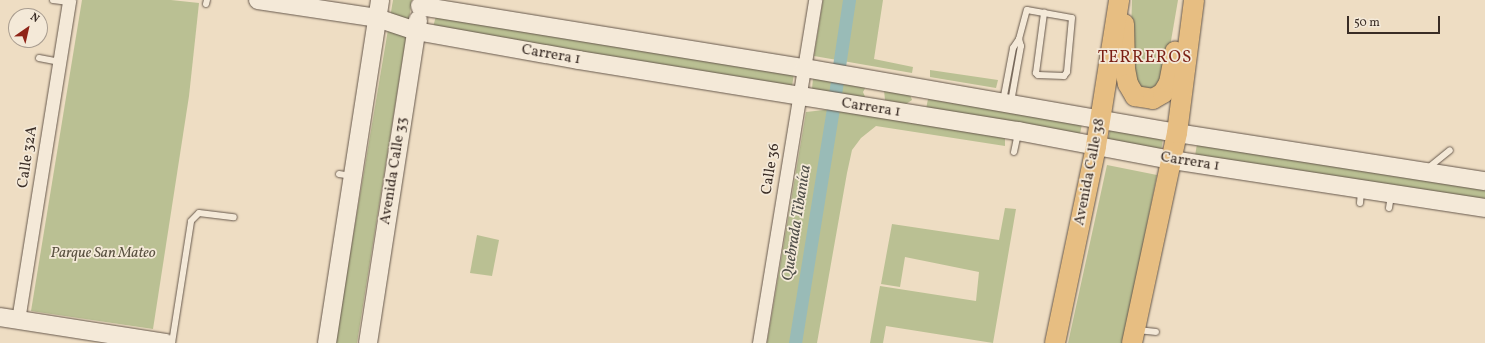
<!DOCTYPE html>
<meta charset="utf-8">
<style>
body{margin:0}
#map{position:relative;width:1485px;height:343px;overflow:hidden;background:#eeddc3;font-family:Vollkorn,serif}
div>[style]{position:absolute}
.green>*{inset:0;background:#bac093}
.canal>*{height:13px;margin:-6.5px;padding:0 6.5px;transform-origin:6.5px;border-radius:6.5px;background:#99bbb7}
.roads{filter:drop-shadow(0 0 1px #66584c) drop-shadow(0 0 1px #66584c)}
.lane>*{height:6px;margin:-3px;padding:0 3px;transform-origin:3px;border-radius:3px;background:#f4e9d8}
.street>*{height:13px;margin:-6.5px;padding:0 6.5px;transform-origin:6.5px;border-radius:6.5px;background:#f4e9d8}
.secondary>*{height:18px;margin:-9px;padding:0 9px;transform-origin:9px;border-radius:9px;background:#f4e9d8}
.primary>*{height:20px;margin:-10px;padding:0 10px;transform-origin:10px;border-radius:10px;background:#e7be82}
span{translate:-50% -50%;white-space:nowrap;text-align:center;line-height:1.15;-webkit-text-stroke:3.5px #f4e9d8;paint-order:stroke}
.street-label{font-size:15px;color:#392c25}
.park-label{font-size:15px;color:#595140;font-style:italic}
.water-label{font-size:16px;color:#51504a;font-style:italic}
.quarter-label{font-size:17px;color:#7a1f14;letter-spacing:1px}
.north{position:absolute;left:8px;top:8px;width:40px;height:40px;box-sizing:border-box;background:#f4e9d8;border:1px solid #a99d90;border-radius:50%;rotate:34deg;font-size:11px;font-weight:700;line-height:16px;text-align:center;color:#392c25}
.north::after{content:'';display:block;margin:auto;width:14px;height:18px;background:#8f2418;clip-path:polygon(50% 0,100% 100%,50% 72%,0 100%)}
.scale{position:absolute;left:1347px;top:16px;width:93px;height:18px;box-sizing:border-box;border:2px solid #392c25;border-top:0;padding-left:5px;font-size:12px;line-height:14px;white-space:nowrap;color:#392c25;-webkit-text-stroke:3px #f4e9d8;paint-order:stroke}
</style>
<div id="map">
<div class="green">
<div style="clip-path:polygon(82px 0,171px 0,199px 3px,189px 96px,153px 329px,31px 311px)"></div>
<div style="clip-path:polygon(393px 0,412px 0,357px 343px,335px 343px)"></div>
<div style="clip-path:polygon(823px 0,883px 0,874px 59px,913px 67px,912px 73px,814px 56px)"></div>
<div style="clip-path:polygon(1132px 0,1178px 0,1167px 64px,1157px 89px,1138px 89px,1130px 65px)"></div>
<div style="clip-path:polygon(436px 16px,794px 73px,792px 87px,433px 27px)"></div>
<div style="clip-path:polygon(930px 70px,998px 80px,996px 88px,930px 77px)"></div>
<div style="clip-path:polygon(813px 78px,867px 85px,863px 92px,866px 99px,812px 89px)"></div>
<div style="clip-path:polygon(884px 90px,909px 92px,912px 100px,906px 104px,885px 100px)"></div>
<div style="clip-path:polygon(928px 99px,1082px 124px,1080px 134px,926px 109px)"></div>
<div style="clip-path:polygon(833px 109px,1005px 137px,1005px 146px,876px 126px,861px 138px,852px 150px,847px 173px,817px 343px,767px 343px,806px 112px)"></div>
<div style="clip-path:polygon(1110px 130px,1163px 139px,1161px 151px,1108px 142px)"></div>
<div style="clip-path:polygon(1197px 144px,1485px 188px,1485px 201px,1195px 156px)"></div>
<div style="clip-path:polygon(1107px 165px,1157px 175px,1123px 343px,1068px 343px)"></div>
<div style="clip-path:polygon(1005px 208px,1016px 209px,993px 343px,886px 326px,883px 343px,870px 343px,880px 286px,976px 301px,979px 272px,905px 257px,900px 287px,881px 284px,892px 224px,999px 240px)"></div>
<div style="clip-path:polygon(477px 235px,499px 240px,492px 276px,470px 273px)"></div>
</div>
<div class="canal">
<div style="left:839px;top:66px;width:67px;rotate:-81.4deg"></div>
<div style="left:835px;top:94px;width:13px;rotate:-81deg"></div>
<div style="left:795px;top:343px;width:237px;rotate:-80.8deg"></div>
</div>
<div class="roads">
<div class="lane">
<div style="left:53px;top:0;width:16px;rotate:7deg"></div>
<div style="left:206px;top:4px;width:4px;rotate:-76deg"></div>
<div style="left:39px;top:58px;width:20px;rotate:11deg"></div>
<div style="left:1003px;top:101px;width:54px;rotate:-79.3deg"></div>
<div style="left:1013px;top:48px;width:11px;rotate:-56deg"></div>
<div style="left:1019px;top:39px;width:30px;rotate:-75deg"></div>
<div style="left:1027px;top:10px;width:17px;rotate:10deg"></div>
<div style="left:1044px;top:13px;width:28px;rotate:10deg"></div>
<div style="left:1072px;top:18px;width:54px;rotate:95.3deg"></div>
<div style="left:1067px;top:72px;width:5px;rotate:127deg"></div>
<div style="left:1064px;top:76px;width:26px;rotate:-178deg"></div>
<div style="left:1038px;top:75px;width:3px;rotate:-135deg"></div>
<div style="left:1036px;top:73px;width:61px;rotate:-82.4deg"></div>
<div style="left:1011px;top:102px;width:57px;rotate:-79.9deg"></div>
<div style="left:1021px;top:46px;width:7px;rotate:-106deg"></div>
<div style="left:1014px;top:152px;width:19px;rotate:-78deg"></div>
<div style="left:1428px;top:168px;width:28px;rotate:-39deg"></div>
<div style="left:339px;top:174px;width:12px;rotate:9deg"></div>
<div style="left:1360px;top:203px;width:12px;rotate:-85deg"></div>
<div style="left:1389px;top:208px;width:13px;rotate:-81deg"></div>
<div style="left:1138px;top:330px;width:18px;rotate:6deg"></div>
<div style="left:172px;top:343px;width:123px;rotate:-81.1deg"></div>
<div style="left:191px;top:221px;width:11px;rotate:-45deg"></div>
<div style="left:199px;top:213px;width:35px;rotate:7deg"></div>
</div>
<div class="street">
<div style="left:18px;top:320px;width:324px;rotate:-80.9deg"></div>
<div style="left:759px;top:343px;width:348px;rotate:-80.7deg"></div>
</div>
<div class="secondary">
<div style="left:258px;top:0;width:120px;rotate:8.6deg"></div>
<div style="left:377px;top:18px;width:41px;rotate:18.4deg"></div>
<div style="left:416px;top:31px;width:166px;rotate:10.1deg"></div>
<div style="left:579px;top:60px;width:445px;rotate:9.2deg"></div>
<div style="left:1018px;top:131px;width:157px;rotate:10.7deg"></div>
<div style="left:1172px;top:160px;width:317px;rotate:8.7deg"></div>
<div style="left:420px;top:6px;width:389px;rotate:9.2deg"></div>
<div style="left:804px;top:68px;width:379px;rotate:9.9deg"></div>
<div style="left:1177px;top:133px;width:312px;rotate:8.9deg"></div>
<div style="left:0;top:317px;width:168px;rotate:8.9deg"></div>
<div style="left:327px;top:343px;width:347px;rotate:-81.2deg"></div>
<div style="left:368px;top:343px;width:327px;rotate:-81.2deg"></div>
</div>
<div class="primary">
<div style="left:1124px;top:24px;width:45px;rotate:88.7deg"></div>
<div style="left:1125px;top:69px;width:15px;rotate:79deg"></div>
<div style="left:1128px;top:84px;width:14px;rotate:60deg"></div>
<div style="left:1135px;top:96px;width:18px;rotate:9deg"></div>
<div style="left:1153px;top:99px;width:12px;rotate:-31deg"></div>
<div style="left:1163px;top:93px;width:12px;rotate:-59deg"></div>
<div style="left:1169px;top:83px;width:32px;rotate:-79deg"></div>
<div style="left:1055px;top:343px;width:201px;rotate:-78.2deg"></div>
<div style="left:1096px;top:146px;width:148px;rotate:-81deg"></div>
<div style="left:1132px;top:343px;width:215px;rotate:-77.9deg"></div>
<div style="left:1177px;top:133px;width:134px;rotate:-82.7deg"></div>
</div>
</div>
<div class="street-label">
<span style="left:551px;top:55px;rotate:10deg">Carrera 1</span>
<span style="left:871px;top:108px;rotate:9deg">Carrera 1</span>
<span style="left:28px;top:157px;rotate:-81deg">Calle 32A</span>
<span style="left:1190px;top:162px;rotate:9deg">Carrera 1</span>
<span style="left:771px;top:169px;rotate:-81deg">Calle 36</span>
<span style="left:394px;top:171px;rotate:-81deg">Avenida Calle 33</span>
<span style="left:1090px;top:172px;rotate:-79deg">Avenida Calle 38</span>
</div>
<div class="park-label">
<span style="left:103px;top:254px">Parque San Mateo</span>
</div>
<div class="water-label">
<span style="left:797px;top:223px;rotate:-81deg">Quebrada Tibaníca</span>
</div>
<div class="quarter-label">
<span style="left:1145px;top:58px">TERREROS</span>
</div>
<div class="north">N</div>
<div class="scale">50 m</div>
</div>
